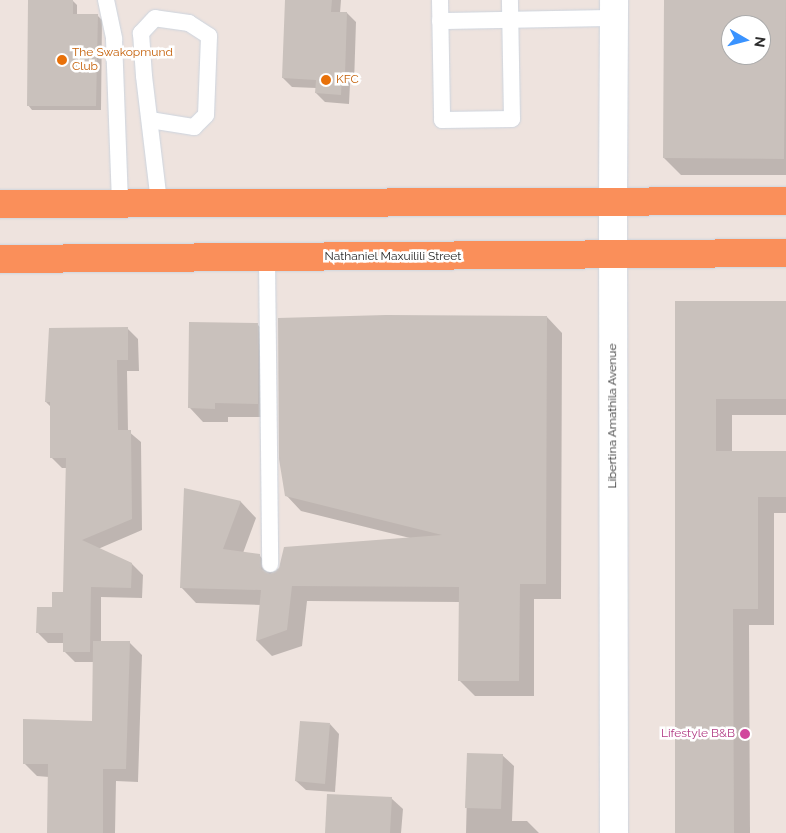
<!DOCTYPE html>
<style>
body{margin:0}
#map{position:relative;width:786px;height:833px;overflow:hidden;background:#eee3de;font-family:Raleway,sans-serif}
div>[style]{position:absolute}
.shadow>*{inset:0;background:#0003}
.building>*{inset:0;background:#c9c1bc}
.roads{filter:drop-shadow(0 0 1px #ccd4de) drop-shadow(0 0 1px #ccd4de)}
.service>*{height:16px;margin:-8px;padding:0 8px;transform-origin:8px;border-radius:8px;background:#fff}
.minor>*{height:28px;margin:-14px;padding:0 14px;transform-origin:14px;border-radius:14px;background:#fff}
.tertiary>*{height:28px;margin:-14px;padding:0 14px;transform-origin:14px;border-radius:14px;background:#fff}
.trunk>*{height:28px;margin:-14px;padding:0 14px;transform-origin:14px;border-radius:14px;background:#fa8f5a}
.dots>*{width:14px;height:14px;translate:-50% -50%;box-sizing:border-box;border:2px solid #fff;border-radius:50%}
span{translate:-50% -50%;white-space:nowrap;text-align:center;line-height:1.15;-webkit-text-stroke:5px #fff;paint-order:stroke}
.food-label{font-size:12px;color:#c56008}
.left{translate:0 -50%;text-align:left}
.street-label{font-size:12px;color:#2c2c2c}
.hotel-label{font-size:12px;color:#b23c85}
.right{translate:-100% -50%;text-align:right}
.north{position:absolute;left:721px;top:15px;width:50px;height:50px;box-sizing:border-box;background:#fff;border:1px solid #ababab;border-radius:50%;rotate:98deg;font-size:14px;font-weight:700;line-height:20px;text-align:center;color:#2c2c2c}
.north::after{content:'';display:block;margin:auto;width:18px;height:22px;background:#3a93ff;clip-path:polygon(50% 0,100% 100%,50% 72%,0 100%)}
</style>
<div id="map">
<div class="shadow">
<div style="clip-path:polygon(286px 0,341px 0,340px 13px,347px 13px,356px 22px,354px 84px,350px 84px,349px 104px,325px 102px,316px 93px,316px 88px,292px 87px,283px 78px)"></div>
<div style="clip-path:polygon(evenodd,665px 0,786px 0,786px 175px,681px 175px,664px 158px,665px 0,731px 25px,761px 25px,761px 55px,731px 55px,731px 25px)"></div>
<div style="clip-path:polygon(73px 1px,77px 5px,77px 15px,97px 15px,102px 20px,101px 110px,32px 110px,28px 105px)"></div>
<div style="clip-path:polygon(676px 302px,786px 302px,786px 415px,732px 415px,732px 452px,786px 452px,786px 513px,774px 513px,774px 625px,749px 625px,750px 833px,677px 833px)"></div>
<div style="clip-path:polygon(547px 317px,562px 333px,561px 599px,534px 599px,534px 696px,475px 696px,459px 680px,460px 602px,307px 601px,302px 646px,272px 656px,257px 641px,261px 605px,196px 603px,181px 587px,185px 490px,241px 502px,256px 518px,243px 553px,259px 555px,275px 572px,410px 538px,301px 511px,286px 495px)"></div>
<div style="clip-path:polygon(257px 324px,271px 338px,272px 417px,228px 417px,228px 422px,203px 422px,190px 408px)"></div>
<div style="clip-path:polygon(127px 328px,138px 339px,139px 371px,127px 371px,128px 431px,141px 442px,142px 530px,98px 549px,132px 564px,143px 575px,142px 598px,101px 597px,101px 642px,129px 642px,142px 655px,138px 782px,116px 781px,115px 833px,48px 833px,49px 777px,37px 776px,24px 763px,93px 722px,94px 662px,75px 662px,64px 651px,64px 643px,48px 643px,38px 633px,64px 593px,67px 468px,62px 468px,51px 457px,51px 407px,46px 402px)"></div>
<div style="clip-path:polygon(330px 724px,339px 734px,335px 792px,306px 790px,296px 781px)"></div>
<div style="clip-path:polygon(468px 754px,502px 755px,514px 766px,512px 821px,527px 821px,539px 833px,466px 833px)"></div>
<div style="clip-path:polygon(391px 798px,403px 809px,401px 833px,327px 833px)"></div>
</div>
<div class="building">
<div style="clip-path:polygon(28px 0,73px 0,73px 14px,98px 14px,96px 106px,27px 106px)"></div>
<div style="clip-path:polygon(285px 0,332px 0,331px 12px,347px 12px,345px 75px,342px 75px,341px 95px,315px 93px,316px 80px,282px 78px)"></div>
<div style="clip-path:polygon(evenodd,664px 0,786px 0,784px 159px,663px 158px,664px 0,731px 25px,761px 25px,761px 55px,731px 55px,731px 25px)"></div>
<div style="clip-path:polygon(675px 301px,786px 301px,786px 399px,716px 399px,716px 451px,786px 451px,786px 497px,758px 497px,758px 609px,733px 609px,734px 833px,675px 833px)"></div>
<div style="clip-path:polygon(386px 315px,547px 316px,546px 584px,520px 584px,519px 681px,458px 681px,459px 587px,292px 586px,287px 630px,256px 641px,261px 590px,180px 588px,184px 488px,241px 501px,223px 549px,260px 554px,261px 569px,270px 574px,279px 568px,284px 547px,442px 535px,285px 496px,279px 459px,278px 318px)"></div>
<div style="clip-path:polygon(189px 322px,258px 323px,258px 404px,215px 403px,215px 409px,188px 408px)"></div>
<div style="clip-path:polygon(128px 327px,128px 360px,117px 360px,118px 430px,131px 430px,132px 519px,82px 540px,132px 563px,131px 588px,91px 587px,90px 652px,63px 652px,63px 633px,36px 633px,37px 607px,52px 607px,52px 592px,63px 592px,66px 458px,50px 458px,50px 402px,45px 402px,49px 328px)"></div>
<div style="clip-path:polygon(93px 641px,130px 641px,126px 769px,103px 769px,103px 833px,47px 833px,48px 764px,23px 764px,23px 719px,92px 721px)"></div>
<div style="clip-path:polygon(300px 721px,330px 723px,325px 784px,295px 781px)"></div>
<div style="clip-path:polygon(467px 753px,503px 754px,501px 809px,465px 808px)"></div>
<div style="clip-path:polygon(327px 794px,392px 797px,390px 833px,325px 833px)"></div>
</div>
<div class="roads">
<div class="service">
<div style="left:106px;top:0;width:40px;rotate:78deg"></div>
<div style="left:114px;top:39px;width:163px;rotate:87.9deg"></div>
<div style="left:440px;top:0;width:120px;rotate:89deg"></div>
<div style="left:442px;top:120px;width:70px;rotate:-0.8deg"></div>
<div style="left:512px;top:119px;width:119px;rotate:-91deg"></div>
<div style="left:440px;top:21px;width:174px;rotate:-1deg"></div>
<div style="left:150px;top:120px;width:45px;rotate:9deg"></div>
<div style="left:194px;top:127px;width:17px;rotate:-45deg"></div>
<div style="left:206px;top:115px;width:79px;rotate:-87.8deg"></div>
<div style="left:209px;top:36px;width:24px;rotate:-147deg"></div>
<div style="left:189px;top:23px;width:34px;rotate:-172deg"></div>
<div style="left:155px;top:18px;width:21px;rotate:133deg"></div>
<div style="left:141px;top:33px;width:43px;rotate:86deg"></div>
<div style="left:144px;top:76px;width:127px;rotate:83.2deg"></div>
<div style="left:267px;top:257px;width:307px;rotate:89.4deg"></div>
</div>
<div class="minor">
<div style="left:613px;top:202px;width:202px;rotate:-89.7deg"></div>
</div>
<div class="tertiary">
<div style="left:613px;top:202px;width:631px;rotate:89.91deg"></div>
</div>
<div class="trunk">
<div style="left:0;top:204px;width:786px;rotate:-0.22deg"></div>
<div style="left:0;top:259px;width:786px;rotate:-0.44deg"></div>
</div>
</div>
<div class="dots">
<div style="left:62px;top:60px;background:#e8710a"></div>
<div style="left:326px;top:80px;background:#e8710a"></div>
<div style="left:745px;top:734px;background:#d1479c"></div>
</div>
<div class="food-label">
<span class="left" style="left:72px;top:60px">The Swakopmund<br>Club</span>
<span class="left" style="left:336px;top:80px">KFC</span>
</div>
<div class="street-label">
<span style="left:393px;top:257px">Nathaniel Maxuilili Street</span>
<span style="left:613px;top:416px;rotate:-90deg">Libertina Amathila Avenue</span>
</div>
<div class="hotel-label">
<span class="right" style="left:735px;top:734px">Lifestyle B&amp;B</span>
</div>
<div class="north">N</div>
</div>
